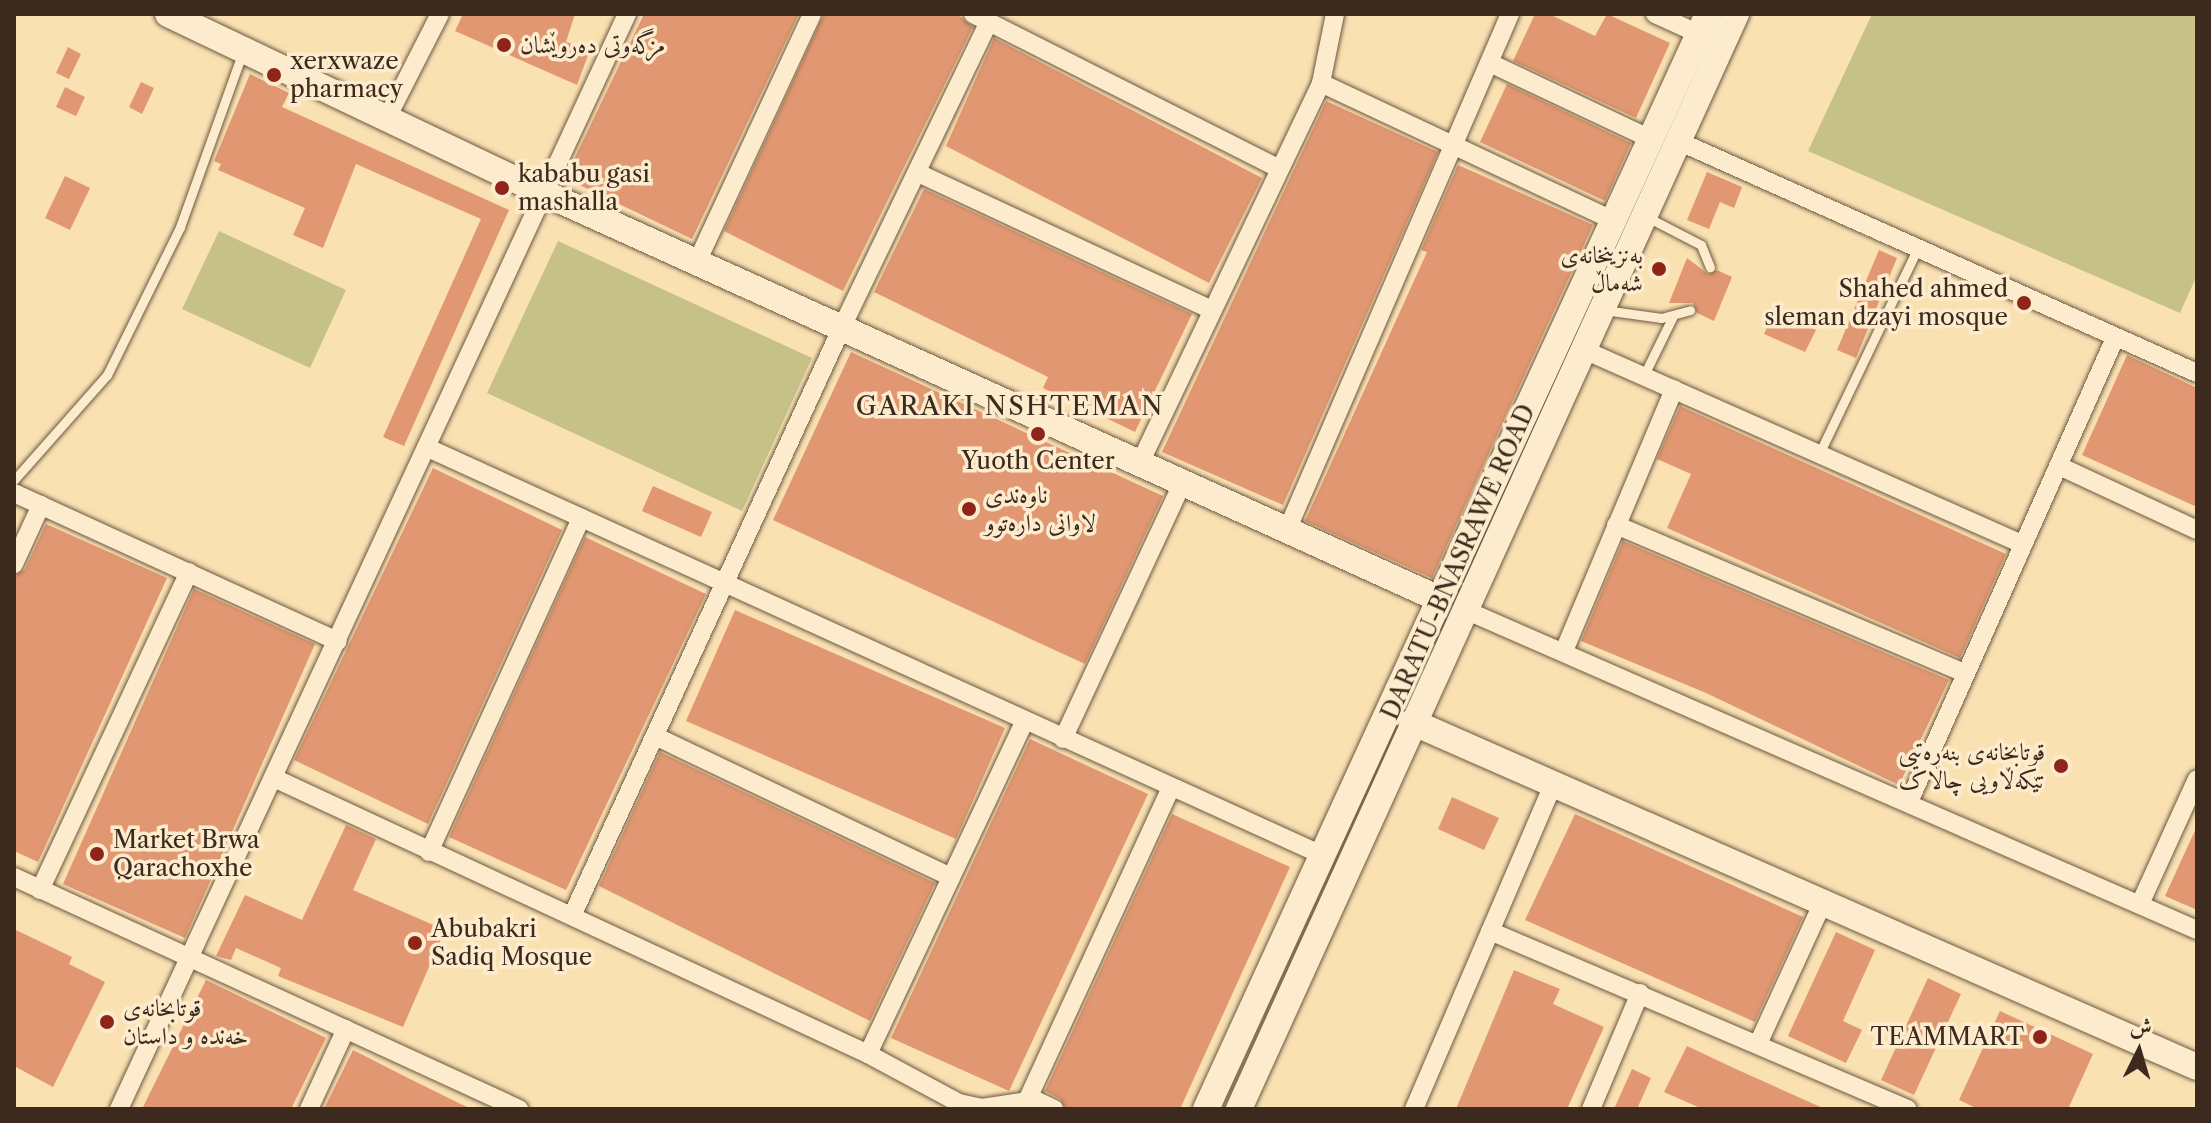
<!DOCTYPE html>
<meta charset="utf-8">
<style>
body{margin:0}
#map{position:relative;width:2211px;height:1123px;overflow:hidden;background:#fae1b2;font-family:"Libre Caslon Text",Amiri,serif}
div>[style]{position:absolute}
.green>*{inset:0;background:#c6c187}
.building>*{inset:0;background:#e19771}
.roads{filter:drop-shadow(0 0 2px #6c5843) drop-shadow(0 0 2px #6c5843)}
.lane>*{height:9px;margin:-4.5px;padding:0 4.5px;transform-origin:4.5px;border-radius:4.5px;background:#fceccd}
.street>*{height:18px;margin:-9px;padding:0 9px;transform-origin:9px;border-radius:9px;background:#fceccd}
.secondary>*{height:26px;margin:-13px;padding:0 13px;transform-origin:13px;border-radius:13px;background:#fceccd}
.dots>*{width:22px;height:22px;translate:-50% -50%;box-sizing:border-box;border:4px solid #fceccd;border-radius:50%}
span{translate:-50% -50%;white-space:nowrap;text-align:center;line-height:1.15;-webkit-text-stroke:7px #fceccd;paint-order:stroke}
.poi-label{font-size:24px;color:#3c2a1e}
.left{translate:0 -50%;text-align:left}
.right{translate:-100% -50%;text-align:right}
.street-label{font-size:24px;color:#3c2a1e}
.neighbourhood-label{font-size:26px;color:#3c2a1e;letter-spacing:2px}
.frame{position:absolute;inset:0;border:16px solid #3c2a1e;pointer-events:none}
.north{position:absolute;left:2099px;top:1011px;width:80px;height:80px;-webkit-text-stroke:6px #fceccd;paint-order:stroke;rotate:5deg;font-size:22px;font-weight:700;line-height:32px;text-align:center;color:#3c2a1e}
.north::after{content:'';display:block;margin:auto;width:28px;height:36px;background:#3c2a1e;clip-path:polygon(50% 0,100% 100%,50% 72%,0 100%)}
</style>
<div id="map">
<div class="green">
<div style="clip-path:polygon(1872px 14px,2197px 14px,2197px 275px,2180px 313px,1808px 151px)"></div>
<div style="clip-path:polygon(219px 231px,346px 290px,310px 368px,182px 309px)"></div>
<div style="clip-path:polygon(558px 241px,812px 358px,742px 511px,487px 393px)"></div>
</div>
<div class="building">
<div style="clip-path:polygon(463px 14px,575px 14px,566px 42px,590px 50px,577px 85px,455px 31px)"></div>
<div style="clip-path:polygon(644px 14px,799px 14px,692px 239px,565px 178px)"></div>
<div style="clip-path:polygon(824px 14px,957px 14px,973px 27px,843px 291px,724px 231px)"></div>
<div style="clip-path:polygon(1535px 14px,1549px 14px,1595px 36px,1607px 14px,1670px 43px,1636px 118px,1513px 61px)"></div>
<div style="clip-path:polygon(994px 38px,1262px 178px,1209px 283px,946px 146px)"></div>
<div style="clip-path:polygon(68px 47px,81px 54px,69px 79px,56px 73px)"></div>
<div style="clip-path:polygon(250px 74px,289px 93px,282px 107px,509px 210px,404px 446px,383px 437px,481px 219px,356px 164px,323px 248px,293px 235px,305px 208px,218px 170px,221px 164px,214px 161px)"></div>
<div style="clip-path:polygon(141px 82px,154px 88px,142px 114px,129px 107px)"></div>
<div style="clip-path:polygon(1507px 84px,1631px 143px,1605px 201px,1480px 142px)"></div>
<div style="clip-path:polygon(65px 87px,85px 97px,76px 116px,56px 107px)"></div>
<div style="clip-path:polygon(1326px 101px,1438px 152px,1283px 505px,1162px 452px)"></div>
<div style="clip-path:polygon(1458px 165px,1593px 225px,1432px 578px,1305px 521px,1427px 252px,1421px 250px)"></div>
<div style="clip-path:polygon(1707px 172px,1742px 187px,1734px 208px,1720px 202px,1709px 229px,1687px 220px)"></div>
<div style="clip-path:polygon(65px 176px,90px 188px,70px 230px,45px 218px)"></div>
<div style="clip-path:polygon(924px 189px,1192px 314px,1135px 432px,1043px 388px,1048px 377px,874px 292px)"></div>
<div style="clip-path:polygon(1879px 250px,1897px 258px,1856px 358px,1837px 350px)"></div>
<div style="clip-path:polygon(1687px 258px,1708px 274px,1717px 270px,1732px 277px,1714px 321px,1697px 313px,1693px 303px,1669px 303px)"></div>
<div style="clip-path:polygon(1775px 310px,1816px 330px,1805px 352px,1764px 334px)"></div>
<div style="clip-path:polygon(851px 352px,1163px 496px,1085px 664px,773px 520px)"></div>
<div style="clip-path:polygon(2127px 355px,2197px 388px,2197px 507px,2082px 455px)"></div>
<div style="clip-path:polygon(1680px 406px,2006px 554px,1960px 658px,1667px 528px,1691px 474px,1657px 459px)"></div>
<div style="clip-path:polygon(433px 468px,562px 530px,428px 824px,294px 760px)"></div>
<div style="clip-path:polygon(653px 486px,712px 512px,701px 537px,642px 511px)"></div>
<div style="clip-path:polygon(46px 524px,167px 578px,38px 862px,14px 851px,14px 576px,25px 569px)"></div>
<div style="clip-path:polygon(585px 537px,706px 594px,566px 890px,449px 837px)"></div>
<div style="clip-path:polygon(1623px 541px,1949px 680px,1899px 785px,1706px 693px,1581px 641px)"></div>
<div style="clip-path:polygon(194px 589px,315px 644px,185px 938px,63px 884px)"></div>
<div style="clip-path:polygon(735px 610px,1005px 728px,956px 839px,686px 721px)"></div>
<div style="clip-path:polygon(1030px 739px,1148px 794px,1009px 1091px,891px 1038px)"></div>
<div style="clip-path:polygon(660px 752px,935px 883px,870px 1021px,599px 886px)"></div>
<div style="clip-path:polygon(1452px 797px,1499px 818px,1484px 850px,1438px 829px)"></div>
<div style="clip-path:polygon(1172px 814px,1290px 867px,1180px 1109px,1066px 1109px,1060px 1099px,1045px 1091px)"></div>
<div style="clip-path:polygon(1575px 814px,1803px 917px,1755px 1022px,1525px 920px)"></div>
<div style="clip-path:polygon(346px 825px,376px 839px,353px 890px,445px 930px,403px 1027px,278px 976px,281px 968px,236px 948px,231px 960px,216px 956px,245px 895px,302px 920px)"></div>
<div style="clip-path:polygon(2197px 826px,2197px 910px,2165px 896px)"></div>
<div style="clip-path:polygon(14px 929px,72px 957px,69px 964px,105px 982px,53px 1087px,14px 1066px)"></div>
<div style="clip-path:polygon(1836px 932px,1875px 950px,1843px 1021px,1862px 1030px,1846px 1063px,1788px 1036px)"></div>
<div style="clip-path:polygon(1514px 970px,1560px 989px,1553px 1004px,1604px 1027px,1567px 1109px,1456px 1109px)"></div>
<div style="clip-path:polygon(1928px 978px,1961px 994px,1914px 1095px,1881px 1080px)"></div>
<div style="clip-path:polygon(206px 980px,326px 1038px,291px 1109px,142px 1109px)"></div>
<div style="clip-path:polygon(2000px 1011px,2093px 1054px,2068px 1109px,1978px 1109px,1959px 1100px)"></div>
<div style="clip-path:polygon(1687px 1046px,1738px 1070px,1825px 1109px,1698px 1107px,1664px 1092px)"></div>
<div style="clip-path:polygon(353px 1050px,412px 1080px,471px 1109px,324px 1109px)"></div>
<div style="clip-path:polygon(1632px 1069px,1651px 1078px,1637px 1109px,1614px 1109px)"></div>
</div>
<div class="roads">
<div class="lane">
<div style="left:1647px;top:217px;width:61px;rotate:27.4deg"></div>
<div style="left:1701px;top:245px;width:24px;rotate:68deg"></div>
<div style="left:1604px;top:310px;width:58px;rotate:8deg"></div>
<div style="left:1661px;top:318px;width:30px;rotate:-15deg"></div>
<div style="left:1644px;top:375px;width:64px;rotate:-63.8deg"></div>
<div style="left:1819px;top:454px;width:227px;rotate:-64.4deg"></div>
<div style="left:14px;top:480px;width:140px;rotate:-48.5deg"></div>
<div style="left:107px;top:375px;width:165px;rotate:-63.7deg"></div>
<div style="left:180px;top:227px;width:187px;rotate:-70.3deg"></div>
</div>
<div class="street">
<div style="left:973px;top:14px;width:342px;rotate:26.8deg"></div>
<div style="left:1655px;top:14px;width:48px;rotate:24.4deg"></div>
<div style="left:1490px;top:63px;width:178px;rotate:25.3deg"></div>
<div style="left:1321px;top:83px;width:324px;rotate:25.2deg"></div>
<div style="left:388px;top:116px;width:114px;rotate:-63deg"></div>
<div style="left:1678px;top:141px;width:568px;rotate:24.09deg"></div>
<div style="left:918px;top:173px;width:324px;rotate:25deg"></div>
<div style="left:697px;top:262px;width:273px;rotate:-65.1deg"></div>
<div style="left:1582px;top:349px;width:481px;rotate:23.9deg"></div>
<div style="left:428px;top:448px;width:982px;rotate:24.48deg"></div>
<div style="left:1140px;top:463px;width:421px;rotate:-64.5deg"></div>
<div style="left:1321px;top:83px;width:70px;rotate:-78.5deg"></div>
<div style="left:2059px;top:466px;width:152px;rotate:24.9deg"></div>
<div style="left:14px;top:493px;width:356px;rotate:24.6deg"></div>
<div style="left:1616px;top:525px;width:378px;rotate:23deg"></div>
<div style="left:1288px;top:528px;width:560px;rotate:-66.64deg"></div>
<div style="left:14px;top:564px;width:65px;rotate:-65.4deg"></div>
<div style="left:1463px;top:609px;width:801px;rotate:23.62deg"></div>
<div style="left:1564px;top:651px;width:284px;rotate:-67.2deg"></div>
<div style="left:655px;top:736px;width:328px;rotate:25.5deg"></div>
<div style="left:1063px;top:739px;width:284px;rotate:-65deg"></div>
<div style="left:274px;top:778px;width:655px;rotate:24.92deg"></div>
<div style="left:868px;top:1054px;width:103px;rotate:28.3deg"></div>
<div style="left:959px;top:1103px;width:24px;rotate:12deg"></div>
<div style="left:982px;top:1108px;width:54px;rotate:-8.6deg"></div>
<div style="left:1035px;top:1100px;width:21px;rotate:25deg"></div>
<div style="left:1909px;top:802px;width:508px;rotate:-66.06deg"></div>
<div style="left:429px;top:852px;width:367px;rotate:-65.5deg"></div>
<div style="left:14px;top:877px;width:556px;rotate:24.67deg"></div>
<div style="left:40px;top:890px;width:351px;rotate:-64.9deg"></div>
<div style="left:2140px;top:904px;width:137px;rotate:-65.5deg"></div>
<div style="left:572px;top:916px;width:648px;rotate:-65.37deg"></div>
<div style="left:842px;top:327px;width:339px;rotate:-64.3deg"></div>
<div style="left:1490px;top:931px;width:454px;rotate:23.1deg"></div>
<div style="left:1758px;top:1044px;width:156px;rotate:-65.4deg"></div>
<div style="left:868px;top:1054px;width:366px;rotate:-64.8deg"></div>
<div style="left:1025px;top:1105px;width:350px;rotate:-65.3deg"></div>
<div style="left:119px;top:1109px;width:1207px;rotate:-65.11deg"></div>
<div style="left:309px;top:1109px;width:88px;rotate:-65.2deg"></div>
<div style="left:1414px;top:1109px;width:353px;rotate:-66.8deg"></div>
<div style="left:1591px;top:1109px;width:126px;rotate:-67.1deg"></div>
</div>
<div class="secondary">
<div style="left:168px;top:14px;width:416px;rotate:25.5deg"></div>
<div style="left:544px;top:193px;width:983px;rotate:24.4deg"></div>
<div style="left:1412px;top:722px;width:857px;rotate:23.73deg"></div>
<div style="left:1206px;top:1109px;width:1205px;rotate:-65.37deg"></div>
<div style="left:1239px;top:1109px;width:1203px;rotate:-65.59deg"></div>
</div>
</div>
<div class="dots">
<div style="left:504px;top:45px;background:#8f2418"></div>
<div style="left:274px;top:75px;background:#8f2418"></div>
<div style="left:502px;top:188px;background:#8f2418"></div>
<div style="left:1659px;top:269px;background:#8f2418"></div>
<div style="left:2024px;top:303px;background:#8f2418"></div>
<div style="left:1038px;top:434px;background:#8f2418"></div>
<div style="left:969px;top:509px;background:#8f2418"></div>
<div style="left:2061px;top:766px;background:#8f2418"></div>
<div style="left:97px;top:854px;background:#8f2418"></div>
<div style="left:415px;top:943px;background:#8f2418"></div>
<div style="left:107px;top:1022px;background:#8f2418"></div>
<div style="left:2040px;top:1037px;background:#8f2418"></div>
</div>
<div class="poi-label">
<span class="left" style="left:520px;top:45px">مزگەوتی دەروێشان</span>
<span class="left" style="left:290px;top:75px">xerxwaze<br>pharmacy</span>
<span class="left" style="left:518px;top:188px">kababu gasi<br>mashalla</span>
<span class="right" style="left:1643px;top:269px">بەنزینخانەی<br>شەماڵ</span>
<span class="right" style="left:2008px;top:303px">Shahed ahmed<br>sleman dzayi mosque</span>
<span style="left:1038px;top:461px">Yuoth Center</span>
<span class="left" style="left:985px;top:509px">ناوەندی<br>لاوانی دارەتوو</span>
<span class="right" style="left:2045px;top:766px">قوتابخانەی بنەڕەتیی<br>تێکەڵاویی چالاک</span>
<span class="left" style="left:113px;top:854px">Market Brwa<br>Qarachoxhe</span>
<span class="left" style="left:431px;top:943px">Abubakri<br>Sadiq Mosque</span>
<span class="left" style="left:123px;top:1022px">قوتابخانەی<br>خەندە و داستان</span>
<span class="right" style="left:2024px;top:1037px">TEAMMART</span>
</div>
<div class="street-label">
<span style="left:1458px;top:562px;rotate:-66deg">DARATU-BNASRAWE ROAD</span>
</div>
<div class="neighbourhood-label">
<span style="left:1010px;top:407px">GARAKI NSHTEMAN</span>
</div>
<div class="frame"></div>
<div class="north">ش</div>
</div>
